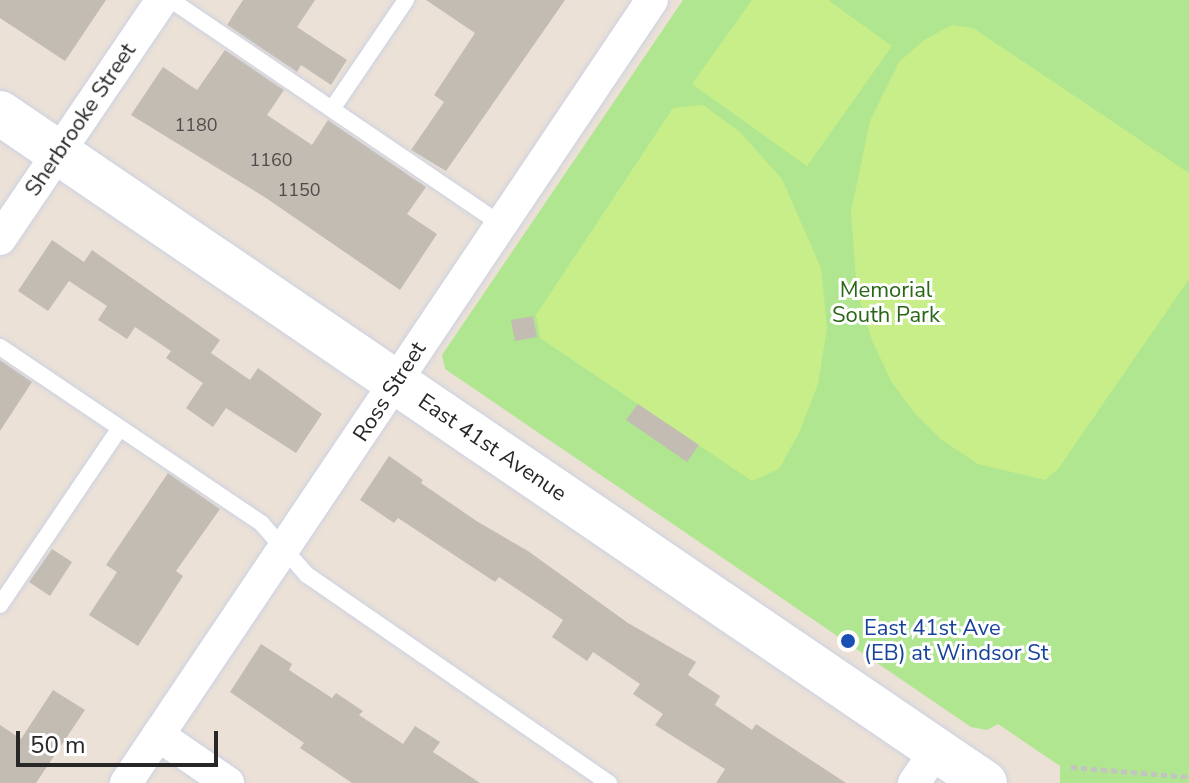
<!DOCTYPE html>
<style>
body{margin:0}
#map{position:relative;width:1189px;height:783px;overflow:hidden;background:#ebe1d7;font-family:"Nunito Sans",sans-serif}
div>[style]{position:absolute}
.green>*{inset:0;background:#b0e68f}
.pitch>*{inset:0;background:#c8ee8a}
.building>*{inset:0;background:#c2bcb3}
.path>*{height:5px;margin-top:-2.5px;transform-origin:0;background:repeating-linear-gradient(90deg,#c3c3c3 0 6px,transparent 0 10px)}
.roads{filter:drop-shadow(0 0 2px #ccd1e2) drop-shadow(0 0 2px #ccd1e2)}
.service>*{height:16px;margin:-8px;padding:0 8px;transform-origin:8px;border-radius:8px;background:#fff}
.minor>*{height:32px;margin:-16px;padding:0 16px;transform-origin:16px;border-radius:16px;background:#fff}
.secondary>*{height:44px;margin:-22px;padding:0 22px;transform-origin:22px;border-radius:22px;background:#fff}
.dots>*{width:22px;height:22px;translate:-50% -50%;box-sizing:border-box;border:4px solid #fff;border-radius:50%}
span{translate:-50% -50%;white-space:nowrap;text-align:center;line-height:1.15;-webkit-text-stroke:6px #fff;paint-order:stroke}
.number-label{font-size:18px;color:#4e4c4a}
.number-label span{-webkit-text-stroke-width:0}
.street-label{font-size:22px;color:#272727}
.park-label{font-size:22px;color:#296615}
.transit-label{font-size:22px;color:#164399}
.left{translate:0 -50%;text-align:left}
.scale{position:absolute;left:16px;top:731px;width:202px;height:36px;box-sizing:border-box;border:4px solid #272727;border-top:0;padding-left:10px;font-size:24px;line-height:28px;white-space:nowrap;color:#272727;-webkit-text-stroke:6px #fff;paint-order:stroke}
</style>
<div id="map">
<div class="green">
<div style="clip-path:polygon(683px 0,1189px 0,1189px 783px,1060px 783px,1060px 766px,998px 724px,987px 730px,971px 727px,445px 369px,442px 355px)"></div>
</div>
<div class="pitch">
<div style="clip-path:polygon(752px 0,828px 0,892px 46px,807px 166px,692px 84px)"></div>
<div style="clip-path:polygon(952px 25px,973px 28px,1189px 173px,1189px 279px,1058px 469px,1045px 480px,978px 464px,942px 440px,912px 410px,891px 381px,872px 340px,857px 292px,851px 212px,870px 121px,899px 62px,924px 40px)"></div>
<div style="clip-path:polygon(703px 105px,739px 131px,782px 179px,821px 268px,827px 328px,818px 384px,799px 433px,779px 469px,752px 481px,540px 338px,536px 315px,673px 108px)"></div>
</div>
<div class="building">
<div style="clip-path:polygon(0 0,106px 0,65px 61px,0 18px)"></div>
<div style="clip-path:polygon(243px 0,315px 0,297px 27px,347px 60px,331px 85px,301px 65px,297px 72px,227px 25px)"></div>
<div style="clip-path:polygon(426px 0,565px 0,446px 171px,411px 150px,444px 102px,434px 95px,475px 33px)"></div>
<div style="clip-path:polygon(225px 50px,284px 90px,267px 115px,312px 145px,328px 120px,426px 187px,407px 214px,437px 234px,400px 290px,266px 198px,131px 115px,163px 67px,197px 90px)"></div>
<div style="clip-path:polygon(52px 240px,84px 262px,92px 250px,220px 340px,211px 353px,250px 380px,258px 368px,322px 414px,296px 453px,226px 408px,213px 427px,186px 408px,203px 383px,166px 358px,171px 351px,135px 327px,127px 339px,98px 320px,107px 306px,69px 281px,48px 311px,18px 291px)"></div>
<div style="clip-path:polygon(533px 316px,537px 337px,515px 341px,511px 320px)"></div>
<div style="clip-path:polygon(0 360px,32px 382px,0 431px)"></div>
<div style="clip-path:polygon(638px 404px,699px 445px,687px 462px,626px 420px)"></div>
<div style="clip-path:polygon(389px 456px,423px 480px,421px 483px,478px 522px,528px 551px,628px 623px,696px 662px,688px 675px,720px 696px,715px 705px,752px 730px,756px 724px,846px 783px,716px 783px,725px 769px,655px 725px,663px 714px,633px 694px,640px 684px,593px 652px,587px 661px,552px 637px,563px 620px,499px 577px,495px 582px,398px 518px,394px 523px,360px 500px)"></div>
<div style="clip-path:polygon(168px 473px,220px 509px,176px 571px,183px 576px,138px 646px,89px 615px,117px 572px,106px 565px)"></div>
<div style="clip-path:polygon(52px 549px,72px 562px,50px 596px,29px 582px)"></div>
<div style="clip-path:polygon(261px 644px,292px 664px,289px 670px,332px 698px,336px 693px,363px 711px,359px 715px,403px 744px,415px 726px,440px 742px,433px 752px,480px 783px,352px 783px,300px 748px,304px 743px,230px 692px)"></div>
<div style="clip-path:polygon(53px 690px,85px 710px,36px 783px,0 783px,0 725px,21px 739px)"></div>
</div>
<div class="path">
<div style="left:1071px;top:767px;width:118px;rotate:4.8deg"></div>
</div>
<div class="roads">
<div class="service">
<div style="left:171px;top:0;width:398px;rotate:34.2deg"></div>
<div style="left:332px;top:109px;width:132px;rotate:-55.8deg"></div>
<div style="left:0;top:347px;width:316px;rotate:34deg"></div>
<div style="left:262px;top:524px;width:68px;rotate:48.6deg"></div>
<div style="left:307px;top:575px;width:367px;rotate:34.6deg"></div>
<div style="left:0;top:605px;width:214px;rotate:-55.9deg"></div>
</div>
<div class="minor">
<div style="left:0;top:239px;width:289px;rotate:-55.9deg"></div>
<div style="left:158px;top:735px;width:85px;rotate:34.4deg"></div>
<div style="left:126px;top:783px;width:943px;rotate:-56.11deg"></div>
<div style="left:914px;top:783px;width:40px;rotate:-56deg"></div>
</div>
<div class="secondary">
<div style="left:0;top:113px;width:1191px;rotate:34.22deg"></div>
</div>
</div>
<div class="dots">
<div style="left:848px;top:641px;background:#1a4fb4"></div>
</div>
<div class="number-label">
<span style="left:196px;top:125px">1180</span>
<span style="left:271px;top:160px">1160</span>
<span style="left:299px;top:190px">1150</span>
</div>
<div class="street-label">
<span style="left:81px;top:120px;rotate:-56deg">Sherbrooke Street</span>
<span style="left:390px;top:392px;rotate:-57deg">Ross Street</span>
<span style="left:492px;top:448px;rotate:34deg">East 41st Avenue</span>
</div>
<div class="park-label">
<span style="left:886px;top:303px">Memorial<br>South Park</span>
</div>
<div class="transit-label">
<span class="left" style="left:864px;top:641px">East 41st Ave<br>(EB) at Windsor St</span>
</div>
<div class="scale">50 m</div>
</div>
